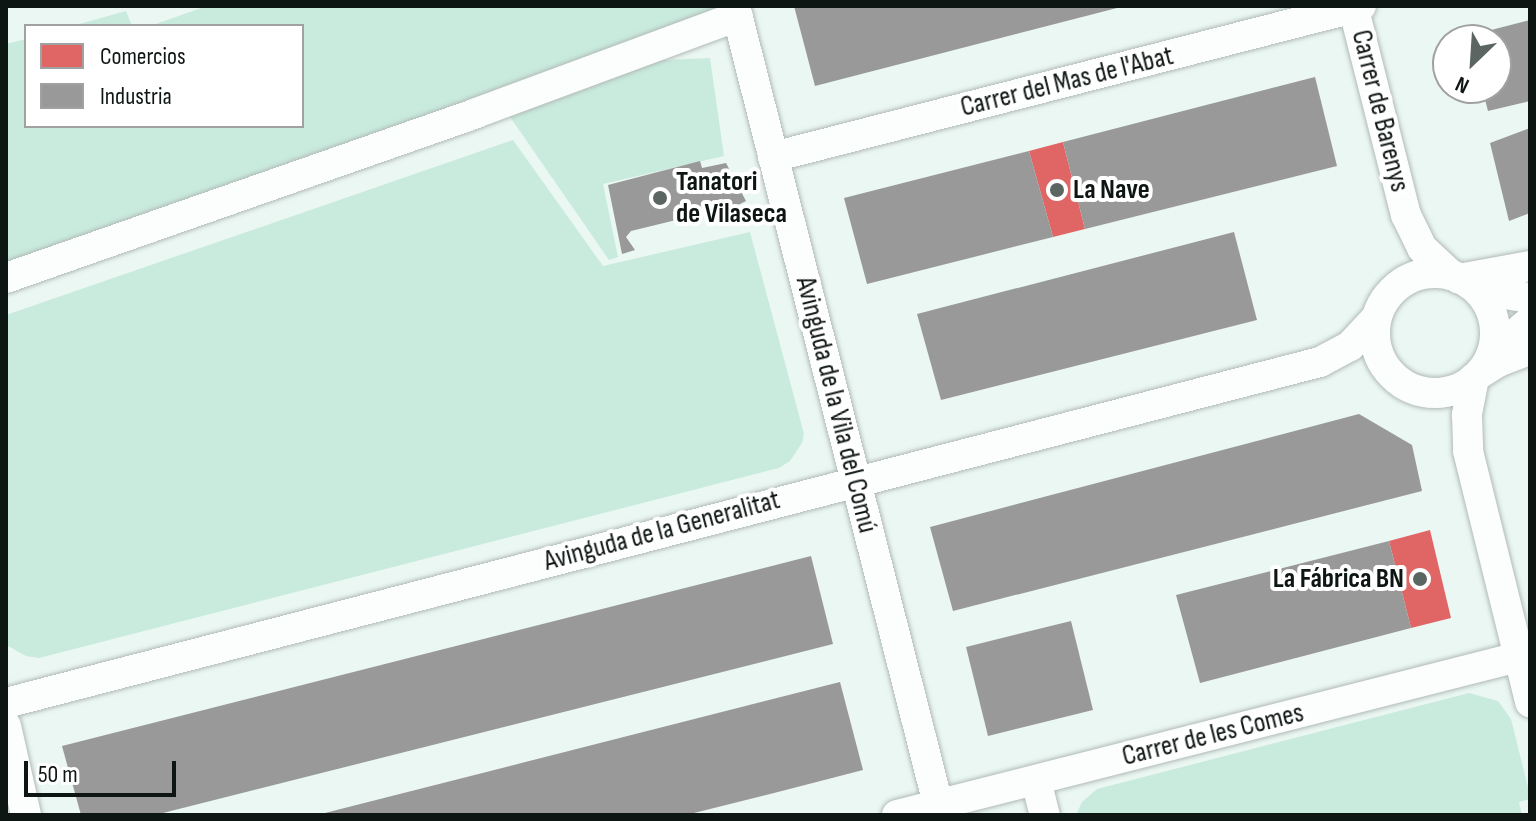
<!DOCTYPE html>
<meta charset="utf-8">
<style>
body{margin:0}
#map{position:relative;width:1536px;height:821px;overflow:hidden;background:#ebf7f2;font-family:"Sofia Sans Condensed",sans-serif}
div>[style]{position:absolute}
.green>*{inset:0;background:#c9ebde}
.shops>*{inset:0;background:#e06666}
.industry>*{inset:0;background:#999}
.roads{filter:drop-shadow(0 0 2px #b1bab7) drop-shadow(0 0 2px #b1bab7)}
.minor>*{height:30px;margin:-15px;padding:0 15px;transform-origin:15px;border-radius:15px;background:#fcfefd}
.minor>.ring{margin:-15px;padding:0;box-sizing:content-box;background:none;border:30px solid #fcfefd;border-radius:50%}
.dots>*{width:22px;height:22px;translate:-50% -50%;box-sizing:border-box;border:4px solid #fff;border-radius:50%}
span{translate:-50% -50%;white-space:nowrap;text-align:center;line-height:1.15;-webkit-text-stroke:8px #fff;paint-order:stroke}
.street-label{font-size:28px;color:#0e1613}
.poi-label{font-size:28px;color:#0e1613;font-weight:700}
.left{translate:0 -50%;text-align:left}
.right{translate:-100% -50%;text-align:right}
.frame{position:absolute;inset:0;border:8px solid #0e1613;pointer-events:none}
.legend{position:absolute;left:24px;top:24px;width:280px;height:104px;box-sizing:border-box;background:#fff;border:2px solid #9fa2a1;margin:0;padding:10px 14px;list-style:none;font-size:24px;color:#0e1613}
.legend li{display:flex;align-items:center;gap:16px;height:40px}
.legend b{width:40px;border:2px solid #9fa2a1}
.north{position:absolute;left:1432px;top:24px;width:80px;height:80px;box-sizing:border-box;background:#fff;border:2px solid #9fa2a1;border-radius:50%;rotate:205deg;font-size:22px;font-weight:700;line-height:32px;text-align:center;color:#0e1613}
.north::after{content:'';display:block;margin:auto;width:28px;height:36px;background:#5b6561;clip-path:polygon(50% 0,100% 100%,50% 72%,0 100%)}
.scale{position:absolute;left:24px;top:761px;width:152px;height:36px;box-sizing:border-box;border:4px solid #0e1613;border-top:0;padding-left:10px;font-size:24px;line-height:28px;white-space:nowrap;color:#0e1613;-webkit-text-stroke:6px #fff;paint-order:stroke}
</style>
<div id="map">
<div class="green">
<div style="clip-path:polygon(207px 6px,723px 6px,724px 14px,6px 268px,6px 44px,26px 39px,26px 126px,302px 126px,302px 26px,150px 26px)"></div>
<div style="clip-path:polygon(126px 11px,132px 26px,72px 26px)"></div>
<div style="clip-path:polygon(710px 58px,724px 156px,603px 184px,618px 257px,609px 260px,508px 114px,642px 61px)"></div>
<div style="clip-path:polygon(513px 140px,603px 266px,750px 232px,804px 434px,802px 443px,790px 461px,779px 468px,39px 658px,26px 656px,8px 646px,6px 315px)"></div>
<div style="clip-path:polygon(1469px 693px,1498px 701px,1511px 719px,1530px 795px,1530px 799px,1519px 802px,1522px 815px,1076px 815px,1082px 802px,1097px 789px)"></div>
</div>
<div class="shops">
<div style="clip-path:polygon(1063px 142px,1085px 229px,1053px 237px,1029px 151px)"></div>
<div style="clip-path:polygon(1430px 530px,1451px 618px,1411px 628px,1389px 541px)"></div>
</div>
<div class="industry">
<div style="clip-path:polygon(794px 6px,1121px 6px,1121px 7px,815px 86px)"></div>
<div style="clip-path:polygon(1530px 20px,1530px 101px,1488px 111px,1482px 88px,1496px 88px,1496px 40px,1469px 40px,1468px 36px)"></div>
<div style="clip-path:polygon(1315px 77px,1337px 166px,1085px 229px,1063px 142px)"></div>
<div style="clip-path:polygon(1530px 128px,1530px 213px,1509px 221px,1490px 143px)"></div>
<div style="clip-path:polygon(1029px 151px,1053px 237px,867px 284px,844px 198px)"></div>
<div style="clip-path:polygon(700px 161px,702px 168px,726px 163px,746px 201px,715px 217px,713px 211px,631px 231px,626px 237px,635px 250px,622px 254px,608px 185px)"></div>
<div style="clip-path:polygon(1234px 232px,1257px 320px,941px 400px,917px 314px)"></div>
<div style="clip-path:polygon(1359px 414px,1412px 445px,1422px 491px,953px 611px,930px 527px)"></div>
<div style="clip-path:polygon(1389px 541px,1411px 628px,1200px 683px,1176px 595px)"></div>
<div style="clip-path:polygon(811px 556px,833px 644px,155px 815px,81px 815px,62px 746px)"></div>
<div style="clip-path:polygon(1071px 621px,1093px 710px,988px 736px,966px 647px)"></div>
<div style="clip-path:polygon(840px 682px,863px 770px,774px 793px,686px 815px,317px 815px)"></div>
</div>
<div class="roads">
<div class="minor">
<div style="left:735px;top:6px;width:823px;rotate:75.73deg"></div>
<div style="left:1353px;top:6px;width:216px;rotate:75.8deg"></div>
<div style="left:1406px;top:215px;width:37px;rotate:64deg"></div>
<div style="left:1422px;top:248px;width:40px;rotate:43deg"></div>
<div style="left:773px;top:157px;width:607px;rotate:-14.4deg"></div>
<div class="ring" style="left:1375px;top:273px;width:90px;height:90px"></div>
<div style="left:6px;top:278px;width:498px;rotate:-19.3deg"></div>
<div style="left:476px;top:113px;width:279px;rotate:-20.3deg"></div>
<div style="left:1459px;top:279px;width:72px;rotate:-10.4deg"></div>
<div style="left:1469px;top:284px;width:24px;rotate:19deg"></div>
<div style="left:1492px;top:292px;width:38px;rotate:9deg"></div>
<div style="left:1491px;top:355px;width:52px;rotate:-41.1deg"></div>
<div style="left:1479px;top:374px;width:22px;rotate:-32deg"></div>
<div style="left:1498px;top:362px;width:34px;rotate:-21deg"></div>
<div style="left:1474px;top:378px;width:38px;rotate:101deg"></div>
<div style="left:1467px;top:415px;width:36px;rotate:88deg"></div>
<div style="left:1468px;top:451px;width:259px;rotate:76.1deg"></div>
<div style="left:6px;top:703px;width:1358px;rotate:-14.55deg"></div>
<div style="left:1320px;top:362px;width:34px;rotate:-28deg"></div>
<div style="left:1350px;top:346px;width:38px;rotate:-47deg"></div>
<div style="left:6px;top:726px;width:91px;rotate:77.3deg"></div>
<div style="left:1036px;top:780px;width:36px;rotate:76deg"></div>
<div style="left:897px;top:815px;width:653px;rotate:-14.27deg"></div>
</div>
</div>
<div class="dots">
<div style="left:1057px;top:190px;background:#5b6561"></div>
<div style="left:660px;top:198px;background:#5b6561"></div>
<div style="left:1420px;top:579px;background:#5b6561"></div>
</div>
<div class="street-label">
<span style="left:1067px;top:82px;rotate:-14deg">Carrer del Mas de l'Abat</span>
<span style="left:1380px;top:111px;rotate:76deg">Carrer de Barenys</span>
<span style="left:836px;top:405px;rotate:76deg">Avinguda de la Vila del Comú</span>
<span style="left:662px;top:531px;rotate:-15deg">Avinguda de la Generalitat</span>
<span style="left:1213px;top:735px;rotate:-14deg">Carrer de les Comes</span>
</div>
<div class="poi-label">
<span class="left" style="left:676px;top:198px">Tanatori<br>de Vilaseca</span>
<span class="left" style="left:1073px;top:190px">La Nave</span>
<span class="right" style="left:1404px;top:579px">La Fábrica BN</span>
</div>
<div class="frame"></div>
<ul class="legend">
<li><b style="height:22px;background:#e06666"></b>Comercios</li>
<li><b style="height:22px;background:#999"></b>Industria</li>
</ul>
<div class="north">N</div>
<div class="scale">50 m</div>
</div>
